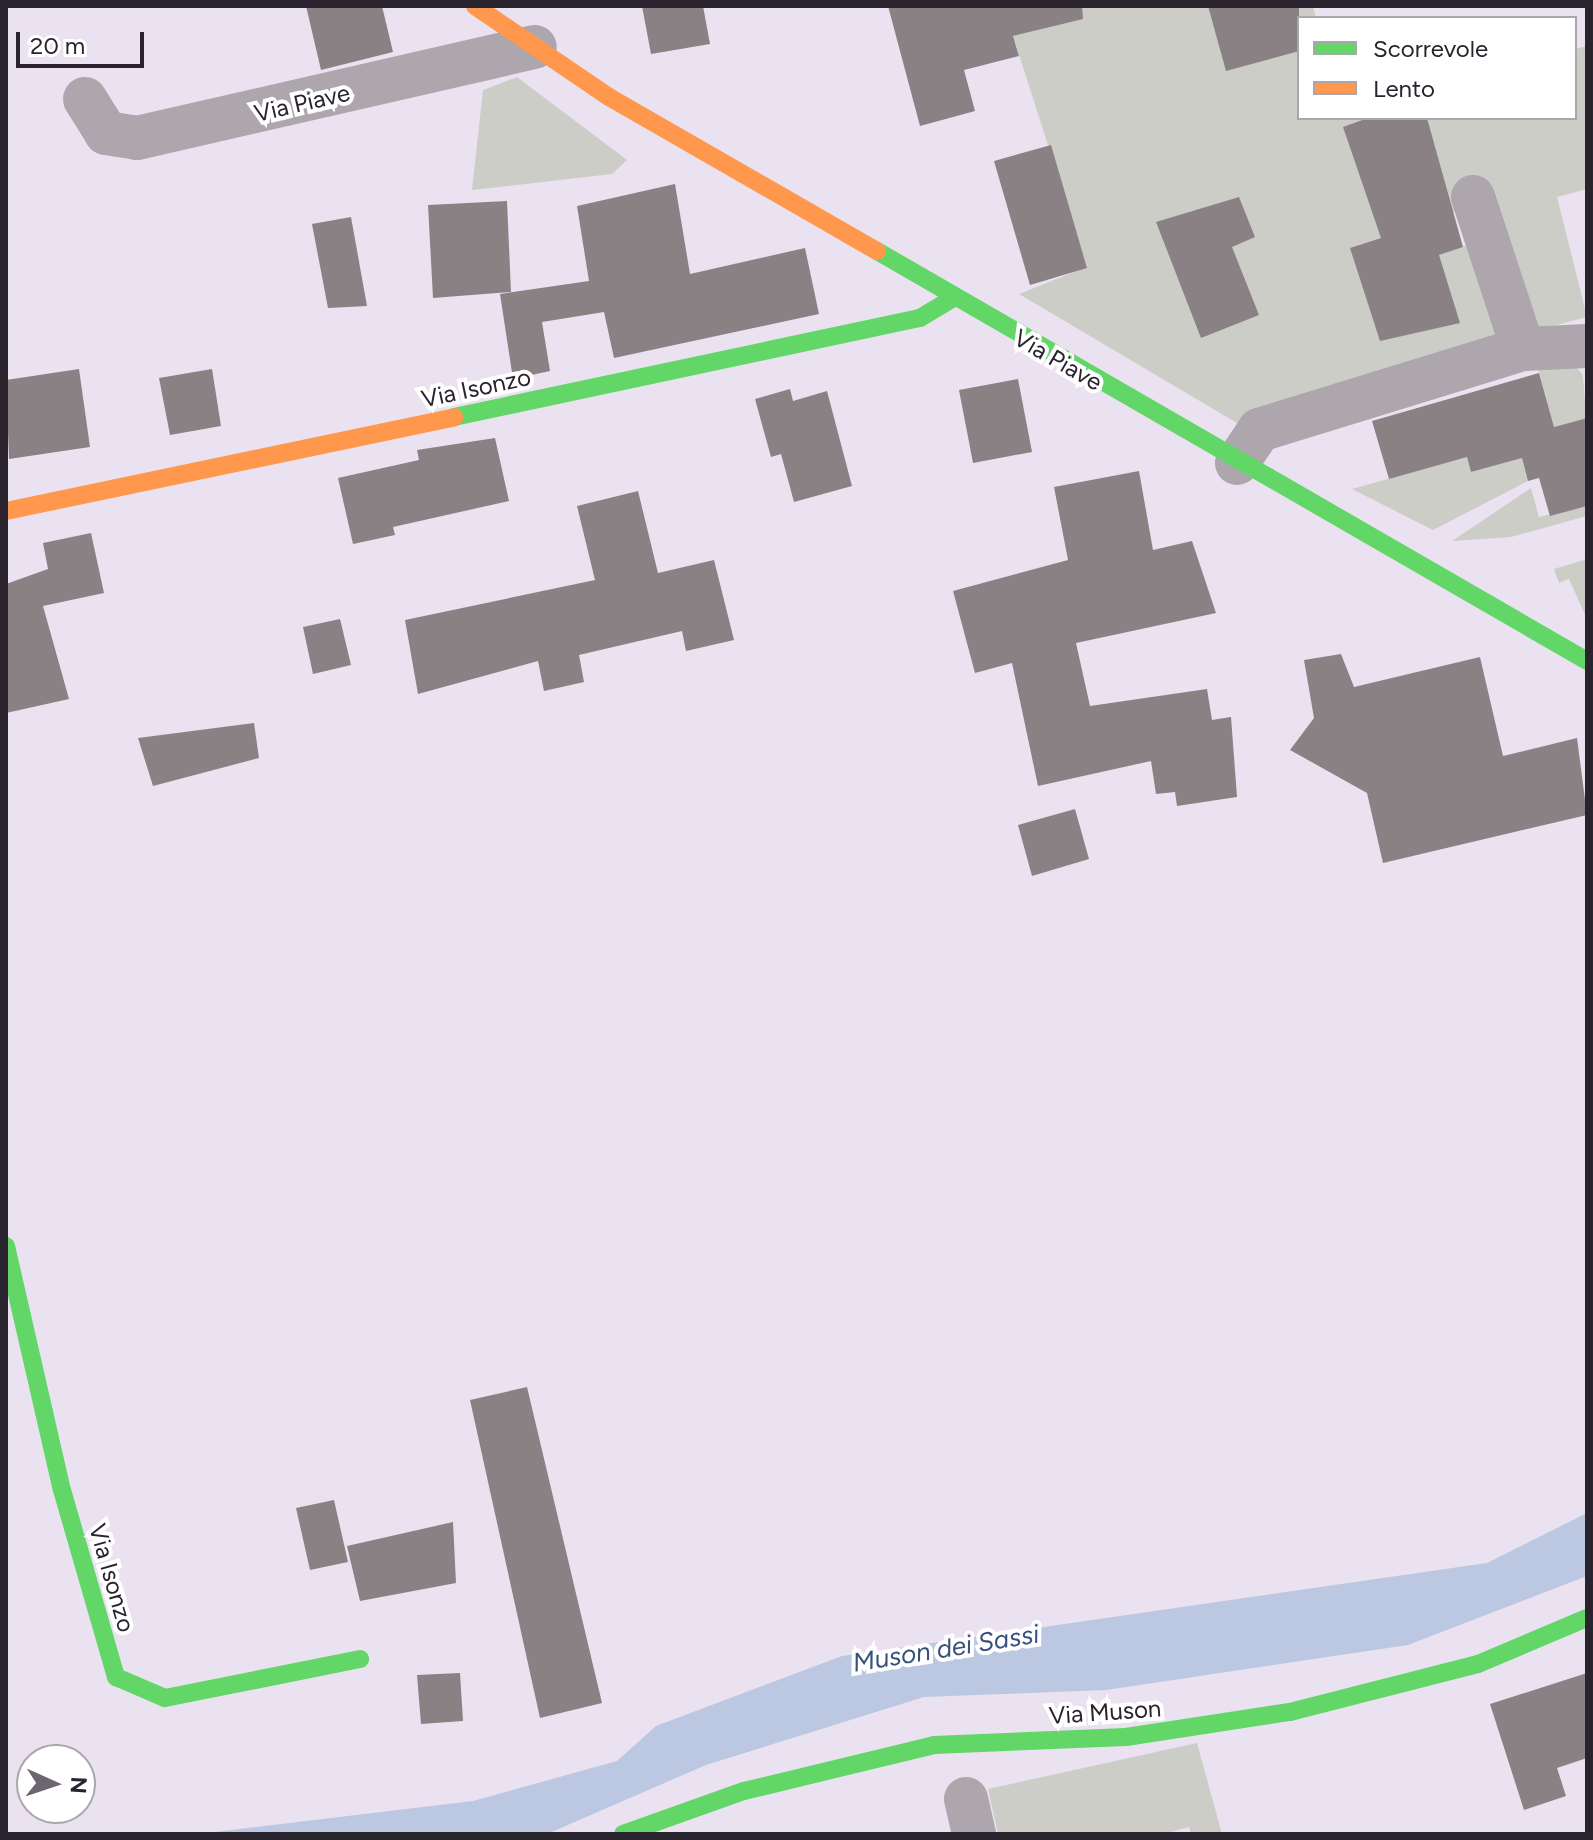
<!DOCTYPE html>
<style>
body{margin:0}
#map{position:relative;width:1593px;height:1840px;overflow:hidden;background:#eae2f0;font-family:Figtree,sans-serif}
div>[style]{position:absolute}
.green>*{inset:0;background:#cccdc7}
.water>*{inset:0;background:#bcc7e1}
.building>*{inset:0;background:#8a8185}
.street>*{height:44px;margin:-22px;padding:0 22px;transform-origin:22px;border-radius:22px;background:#ada6ad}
.fast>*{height:18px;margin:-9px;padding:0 9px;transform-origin:9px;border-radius:9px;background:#63d668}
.slow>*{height:18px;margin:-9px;padding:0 9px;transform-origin:9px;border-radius:9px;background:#ff974d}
span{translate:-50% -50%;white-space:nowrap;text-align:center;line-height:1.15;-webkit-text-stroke:8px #fff;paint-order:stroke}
.street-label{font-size:24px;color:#29232d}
.water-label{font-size:26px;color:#37517c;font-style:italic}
.frame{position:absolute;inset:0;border:8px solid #29232d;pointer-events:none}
.legend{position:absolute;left:1297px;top:16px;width:280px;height:104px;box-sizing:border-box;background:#fff;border:2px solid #a9a7ab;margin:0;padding:10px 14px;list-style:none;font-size:24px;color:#29232d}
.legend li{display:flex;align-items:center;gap:16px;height:40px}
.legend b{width:40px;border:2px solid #a9a7ab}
.north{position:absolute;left:16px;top:1744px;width:80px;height:80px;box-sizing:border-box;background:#fff;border:2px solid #a9a7ab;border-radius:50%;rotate:93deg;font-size:22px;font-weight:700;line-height:32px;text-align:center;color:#29232d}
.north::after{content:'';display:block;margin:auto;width:28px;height:36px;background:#6d6671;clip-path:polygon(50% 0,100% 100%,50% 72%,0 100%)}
.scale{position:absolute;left:16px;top:32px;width:128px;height:36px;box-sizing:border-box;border:4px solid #29232d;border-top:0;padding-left:10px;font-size:24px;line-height:28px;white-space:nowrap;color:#29232d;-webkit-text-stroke:6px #fff;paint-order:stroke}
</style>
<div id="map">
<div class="green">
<div style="clip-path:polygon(1041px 6px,1313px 6px,1316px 18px,1299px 18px,1299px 118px,1575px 118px,1575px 49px,1587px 46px,1587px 189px,1557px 197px,1587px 317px,1530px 332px,1461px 203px,1450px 216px,1350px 248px,1439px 255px,1474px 243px,1502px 345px,1237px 423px,1019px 294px,1087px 267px,1013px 36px,1046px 28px)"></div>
<div style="clip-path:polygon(517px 77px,627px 160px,612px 174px,472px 190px,483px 90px)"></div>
<div style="clip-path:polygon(1538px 368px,1577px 368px,1583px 375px,1587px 431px,1583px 419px,1554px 427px)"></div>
<div style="clip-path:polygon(1467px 457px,1471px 472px,1522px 458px,1528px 481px,1433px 530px,1352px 489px)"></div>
<div style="clip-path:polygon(1531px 488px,1539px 517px,1587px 506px,1587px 516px,1511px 537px,1452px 541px)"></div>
<div style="clip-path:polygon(1587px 559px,1587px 619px,1569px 579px,1559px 583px,1554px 569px)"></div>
<div style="clip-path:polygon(1197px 1743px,1222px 1834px,1191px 1834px,1189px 1827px,1163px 1834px,998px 1834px,988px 1789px)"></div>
</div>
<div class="water">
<div style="clip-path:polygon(1587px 1513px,1587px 1576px,1408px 1645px,1106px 1690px,924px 1697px,706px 1765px,547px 1834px,198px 1834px,473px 1801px,617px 1761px,656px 1726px,842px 1656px,1487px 1563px)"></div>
</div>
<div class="building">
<div style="clip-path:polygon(306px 6px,382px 6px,393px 52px,321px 70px)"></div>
<div style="clip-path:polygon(642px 6px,703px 6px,710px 44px,651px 54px)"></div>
<div style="clip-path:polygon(888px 6px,1082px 6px,1083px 19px,1013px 36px,1019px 56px,964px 70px,975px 111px,920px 126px)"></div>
<div style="clip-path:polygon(1208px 6px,1299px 6px,1299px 51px,1226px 71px)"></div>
<div style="clip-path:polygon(1368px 118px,1427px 118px,1463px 247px,1439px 255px,1460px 323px,1380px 341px,1350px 248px,1381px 238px,1343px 127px)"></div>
<div style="clip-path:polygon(1051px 145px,1087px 268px,1030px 285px,994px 161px)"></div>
<div style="clip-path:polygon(675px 184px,690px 274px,805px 248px,819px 314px,614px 358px,604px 312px,542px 322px,550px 371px,513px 379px,500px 294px,589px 281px,577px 206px)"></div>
<div style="clip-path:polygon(1239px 197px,1255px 237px,1232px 247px,1259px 315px,1201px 338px,1156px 222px)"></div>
<div style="clip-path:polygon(507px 201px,511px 292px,433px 298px,428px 205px)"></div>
<div style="clip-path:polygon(351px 217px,367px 306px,328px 308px,312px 224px)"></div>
<div style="clip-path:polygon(79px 369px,90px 447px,9px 459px,6px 380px)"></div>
<div style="clip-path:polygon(212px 369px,221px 426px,170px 435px,159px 378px)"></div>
<div style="clip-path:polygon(1539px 373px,1554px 427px,1587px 418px,1587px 506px,1550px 516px,1539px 478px,1528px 481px,1522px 458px,1471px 472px,1467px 457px,1389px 479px,1372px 421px)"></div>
<div style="clip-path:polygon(1018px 379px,1032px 452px,973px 463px,959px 390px)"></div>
<div style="clip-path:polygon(790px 389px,793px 401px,827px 391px,852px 486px,794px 502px,781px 454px,771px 457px,755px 399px)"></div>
<div style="clip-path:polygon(495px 438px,509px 501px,393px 527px,395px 535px,353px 544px,338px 478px,419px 460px,417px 450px)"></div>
<div style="clip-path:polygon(1139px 471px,1153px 550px,1192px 541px,1216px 613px,1076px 643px,1090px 706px,1207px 689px,1212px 720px,1231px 717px,1237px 797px,1177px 806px,1175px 792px,1156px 794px,1151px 761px,1038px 786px,1012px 663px,975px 673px,953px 591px,1068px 560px,1054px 487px)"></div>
<div style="clip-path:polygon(638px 491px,658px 573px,714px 560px,734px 640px,686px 651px,682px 631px,579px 655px,584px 682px,544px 691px,538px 661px,418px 694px,405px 620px,595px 580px,577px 506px)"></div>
<div style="clip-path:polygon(91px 533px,104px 593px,43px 606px,69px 699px,6px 713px,6px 584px,48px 569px,43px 543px)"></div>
<div style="clip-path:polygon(340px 619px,351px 665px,313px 674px,303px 627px)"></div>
<div style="clip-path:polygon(1341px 654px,1354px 687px,1480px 657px,1503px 756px,1577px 738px,1587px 815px,1383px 863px,1367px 793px,1290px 750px,1314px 718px,1304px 660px)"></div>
<div style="clip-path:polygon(254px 723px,259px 758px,153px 786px,138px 738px)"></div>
<div style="clip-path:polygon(1075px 809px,1089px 859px,1032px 876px,1018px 825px)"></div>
<div style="clip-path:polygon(527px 1387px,602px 1703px,540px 1718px,470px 1400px)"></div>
<div style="clip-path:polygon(334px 1500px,348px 1562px,310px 1570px,296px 1508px)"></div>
<div style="clip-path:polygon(453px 1522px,456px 1583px,360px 1601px,347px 1546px)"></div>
<div style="clip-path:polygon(460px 1673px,463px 1721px,421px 1724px,417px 1675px)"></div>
<div style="clip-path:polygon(1587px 1673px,1587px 1758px,1557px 1768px,1566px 1796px,1524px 1810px,1490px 1704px)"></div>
</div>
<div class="street">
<div style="left:85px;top:99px;width:40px;rotate:58deg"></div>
<div style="left:106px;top:133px;width:31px;rotate:9deg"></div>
<div style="left:137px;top:138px;width:408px;rotate:-12.9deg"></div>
<div style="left:1523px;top:349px;width:64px;rotate:-2.7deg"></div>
<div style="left:1237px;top:463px;width:40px;rotate:-56deg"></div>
<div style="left:1259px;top:430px;width:276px;rotate:-17.1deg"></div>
<div style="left:1523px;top:349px;width:160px;rotate:-108.2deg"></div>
<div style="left:966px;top:1799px;width:36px;rotate:77deg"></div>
</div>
<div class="fast">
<div style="left:877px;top:251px;width:820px;rotate:30deg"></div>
<div style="left:454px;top:417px;width:476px;rotate:-12deg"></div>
<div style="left:920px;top:318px;width:37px;rotate:-31deg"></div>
<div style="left:6px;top:1246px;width:250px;rotate:77.1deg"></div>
<div style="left:62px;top:1490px;width:195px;rotate:73.9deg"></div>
<div style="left:116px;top:1677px;width:53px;rotate:23.2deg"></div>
<div style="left:165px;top:1698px;width:199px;rotate:-11.3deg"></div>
<div style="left:623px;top:1834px;width:128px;rotate:-19.6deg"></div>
<div style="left:744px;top:1791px;width:195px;rotate:-13.6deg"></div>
<div style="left:934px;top:1745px;width:192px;rotate:-2.4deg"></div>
<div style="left:1126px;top:1737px;width:166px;rotate:-8.7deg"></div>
<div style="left:1290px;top:1712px;width:194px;rotate:-14.3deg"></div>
<div style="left:1478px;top:1664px;width:118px;rotate:-22.9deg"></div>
</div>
<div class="slow">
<div style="left:475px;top:6px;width:162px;rotate:34.2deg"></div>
<div style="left:609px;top:97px;width:309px;rotate:29.9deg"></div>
<div style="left:6px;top:511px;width:458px;rotate:-11.8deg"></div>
</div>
<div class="street-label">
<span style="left:302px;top:103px;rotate:-13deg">Via Piave</span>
<span style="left:1058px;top:360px;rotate:30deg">Via Piave</span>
<span style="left:476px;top:388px;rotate:-12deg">Via Isonzo</span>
<span style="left:112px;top:1578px;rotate:74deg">Via Isonzo</span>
<span style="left:1105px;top:1712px;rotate:-4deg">Via Muson</span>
</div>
<div class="water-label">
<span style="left:946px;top:1649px;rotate:-9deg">Muson dei Sassi</span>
</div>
<div class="frame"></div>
<ul class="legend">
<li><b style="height:10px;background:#63d668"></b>Scorrevole</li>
<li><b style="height:10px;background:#ff974d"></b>Lento</li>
</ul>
<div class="north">N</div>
<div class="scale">20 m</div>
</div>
